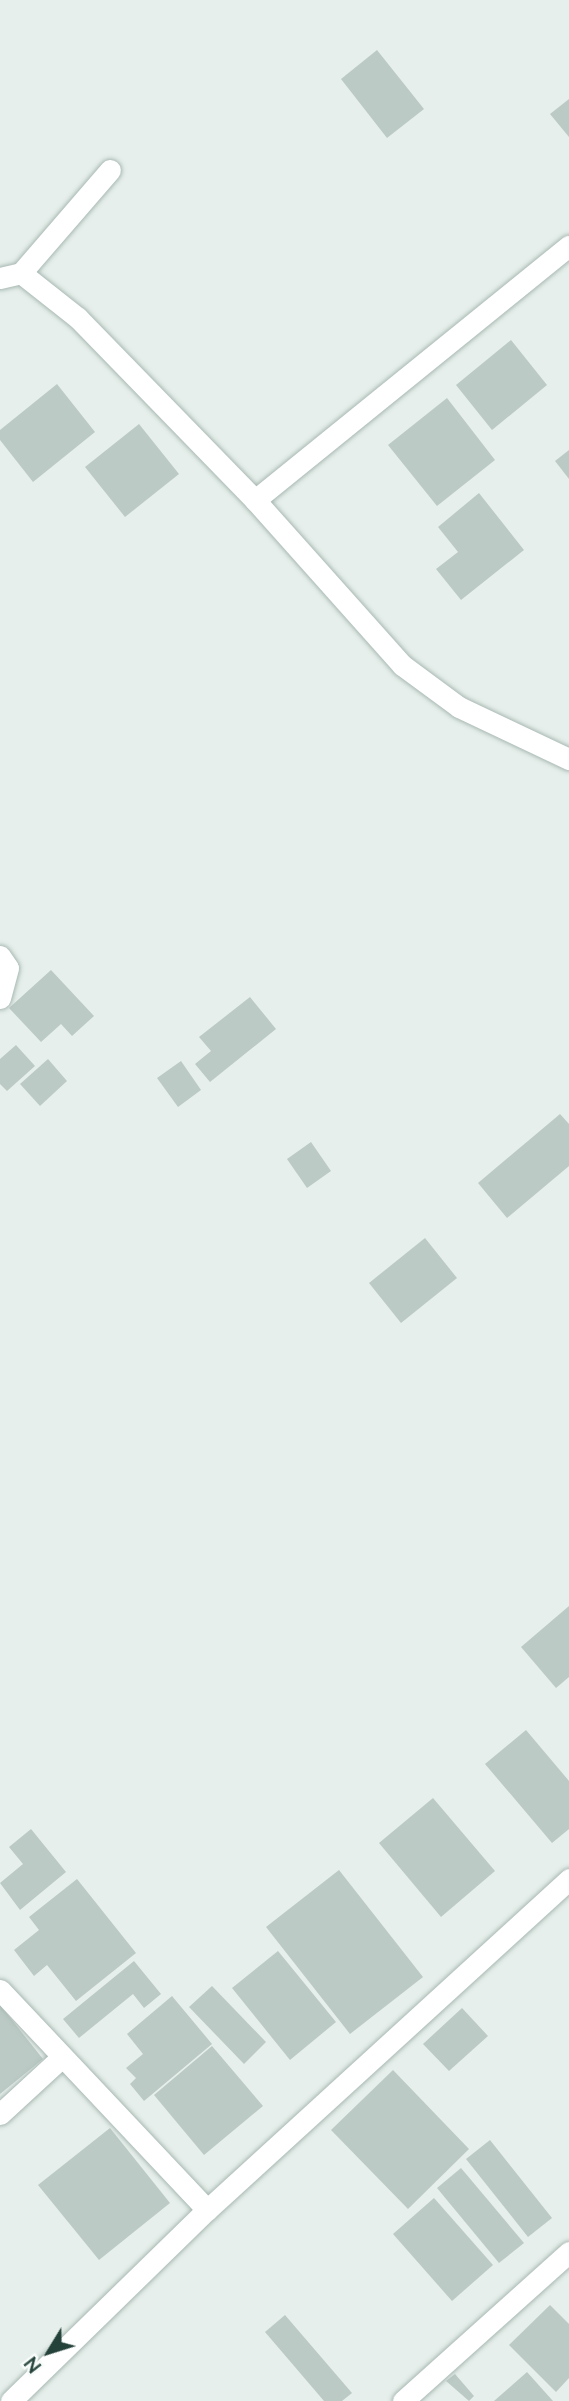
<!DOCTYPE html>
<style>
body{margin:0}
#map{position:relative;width:569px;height:2401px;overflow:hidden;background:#e6efeb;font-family:Mulish,sans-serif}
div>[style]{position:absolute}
.building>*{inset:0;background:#bbcac4}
.roads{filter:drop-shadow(0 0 2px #a8b8b2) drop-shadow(0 0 2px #a8b8b2)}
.minor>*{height:21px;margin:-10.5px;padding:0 10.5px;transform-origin:10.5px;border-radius:10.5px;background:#fff}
span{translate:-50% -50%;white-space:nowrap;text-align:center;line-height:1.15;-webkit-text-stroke:6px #f7fbf9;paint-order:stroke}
.north{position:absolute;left:14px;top:2317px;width:70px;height:70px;-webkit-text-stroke:5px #f7fbf9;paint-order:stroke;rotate:232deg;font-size:19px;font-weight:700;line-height:28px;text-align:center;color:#24423a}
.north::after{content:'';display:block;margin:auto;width:24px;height:32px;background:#24423a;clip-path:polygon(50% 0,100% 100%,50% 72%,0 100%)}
</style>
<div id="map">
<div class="building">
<div style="clip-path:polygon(377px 50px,424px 109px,387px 138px,341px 79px)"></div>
<div style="clip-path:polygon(569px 99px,569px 137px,550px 114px)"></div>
<div style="clip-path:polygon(511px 340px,547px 385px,492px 430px,456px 385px)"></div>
<div style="clip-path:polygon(57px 384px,95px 432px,33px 482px,0 440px,0 430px)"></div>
<div style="clip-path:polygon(447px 398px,495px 460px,437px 506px,388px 445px)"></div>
<div style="clip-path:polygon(139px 424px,179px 474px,125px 517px,85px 467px)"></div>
<div style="clip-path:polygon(569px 450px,569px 479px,555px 461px)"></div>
<div style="clip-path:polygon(479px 493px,524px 550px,461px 600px,436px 569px,458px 552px,438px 527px)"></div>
<div style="clip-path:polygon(51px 970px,94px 1016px,72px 1036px,61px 1024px,41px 1042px,9px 1008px)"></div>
<div style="clip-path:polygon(250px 997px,276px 1029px,210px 1082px,195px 1064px,211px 1051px,199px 1037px)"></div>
<div style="clip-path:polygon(16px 1045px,35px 1066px,7px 1091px,0 1084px,0 1059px)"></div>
<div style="clip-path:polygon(48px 1059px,67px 1081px,40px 1106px,20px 1084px)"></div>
<div style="clip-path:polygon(181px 1061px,201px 1090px,178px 1107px,157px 1078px)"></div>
<div style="clip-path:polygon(560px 1114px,569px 1124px,569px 1166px,507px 1218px,478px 1183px)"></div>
<div style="clip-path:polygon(311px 1142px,331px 1171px,307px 1188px,287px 1159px)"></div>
<div style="clip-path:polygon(425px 1238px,457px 1278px,401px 1323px,369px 1283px)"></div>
<div style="clip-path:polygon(569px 1606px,569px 1677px,556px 1688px,521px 1647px)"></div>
<div style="clip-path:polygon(526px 1730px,569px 1781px,569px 1829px,552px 1843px,485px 1764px)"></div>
<div style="clip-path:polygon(433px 1798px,495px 1871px,441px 1917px,379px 1843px)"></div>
<div style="clip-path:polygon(31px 1829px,66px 1872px,20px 1910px,0 1883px,23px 1864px,9px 1847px)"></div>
<div style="clip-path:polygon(339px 1870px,423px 1977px,350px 2034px,266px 1927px)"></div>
<div style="clip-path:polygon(77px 1879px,136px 1953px,76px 2001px,47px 1965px,34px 1976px,14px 1950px,39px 1930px,29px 1917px)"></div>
<div style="clip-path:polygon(278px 1951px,336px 2022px,290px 2060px,232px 1988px)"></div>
<div style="clip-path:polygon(134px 1961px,161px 1994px,144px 2008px,133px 1994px,79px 2038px,63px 2019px)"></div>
<div style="clip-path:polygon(212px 1986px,266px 2042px,244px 2064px,189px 2007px)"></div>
<div style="clip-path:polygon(172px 1996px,212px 2044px,144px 2101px,130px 2084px,136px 2078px,126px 2068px,143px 2054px,127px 2034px)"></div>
<div style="clip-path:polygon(0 2005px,43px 2059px,0 2094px)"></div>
<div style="clip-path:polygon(462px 2008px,488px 2036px,449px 2071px,423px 2044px)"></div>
<div style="clip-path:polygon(212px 2046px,263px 2106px,204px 2155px,154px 2095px)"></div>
<div style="clip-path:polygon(393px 2070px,469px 2149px,408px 2209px,331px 2130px)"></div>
<div style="clip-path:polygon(110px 2128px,170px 2203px,99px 2260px,38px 2185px)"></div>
<div style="clip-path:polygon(490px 2140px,552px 2218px,528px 2237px,466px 2159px)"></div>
<div style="clip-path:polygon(461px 2168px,524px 2243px,499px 2263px,437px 2188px)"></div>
<div style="clip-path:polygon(434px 2198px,493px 2265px,452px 2301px,393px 2234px)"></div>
<div style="clip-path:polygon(550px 2305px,569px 2324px,569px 2378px,556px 2392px,509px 2345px)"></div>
<div style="clip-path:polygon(285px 2315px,352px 2393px,342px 2401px,324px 2401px,265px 2332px)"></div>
<div style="clip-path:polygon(527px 2372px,553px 2401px,494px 2401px)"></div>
<div style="clip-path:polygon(455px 2374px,474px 2396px,469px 2401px,446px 2381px)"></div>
</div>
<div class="roads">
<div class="minor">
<div style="left:21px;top:273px;width:136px;rotate:-49.2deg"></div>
<div style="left:0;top:278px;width:22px;rotate:-13deg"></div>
<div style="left:21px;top:273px;width:73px;rotate:38.3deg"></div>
<div style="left:78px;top:318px;width:254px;rotate:45.8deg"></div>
<div style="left:255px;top:500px;width:221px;rotate:48.3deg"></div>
<div style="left:402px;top:665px;width:71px;rotate:36.4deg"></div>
<div style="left:459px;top:707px;width:122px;rotate:25.3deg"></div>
<div style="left:255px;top:500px;width:404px;rotate:-39deg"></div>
<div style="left:0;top:956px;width:14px;rotate:56deg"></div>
<div style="left:8px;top:968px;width:31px;rotate:105deg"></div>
<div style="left:0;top:1990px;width:302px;rotate:46.7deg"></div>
<div style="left:207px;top:2210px;width:491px;rotate:-42.4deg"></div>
<div style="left:0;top:2114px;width:83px;rotate:-42.6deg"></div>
<div style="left:11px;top:2401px;width:274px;rotate:-44.3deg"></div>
<div style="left:403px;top:2401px;width:223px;rotate:-41.9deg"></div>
</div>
</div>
<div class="north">N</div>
</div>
